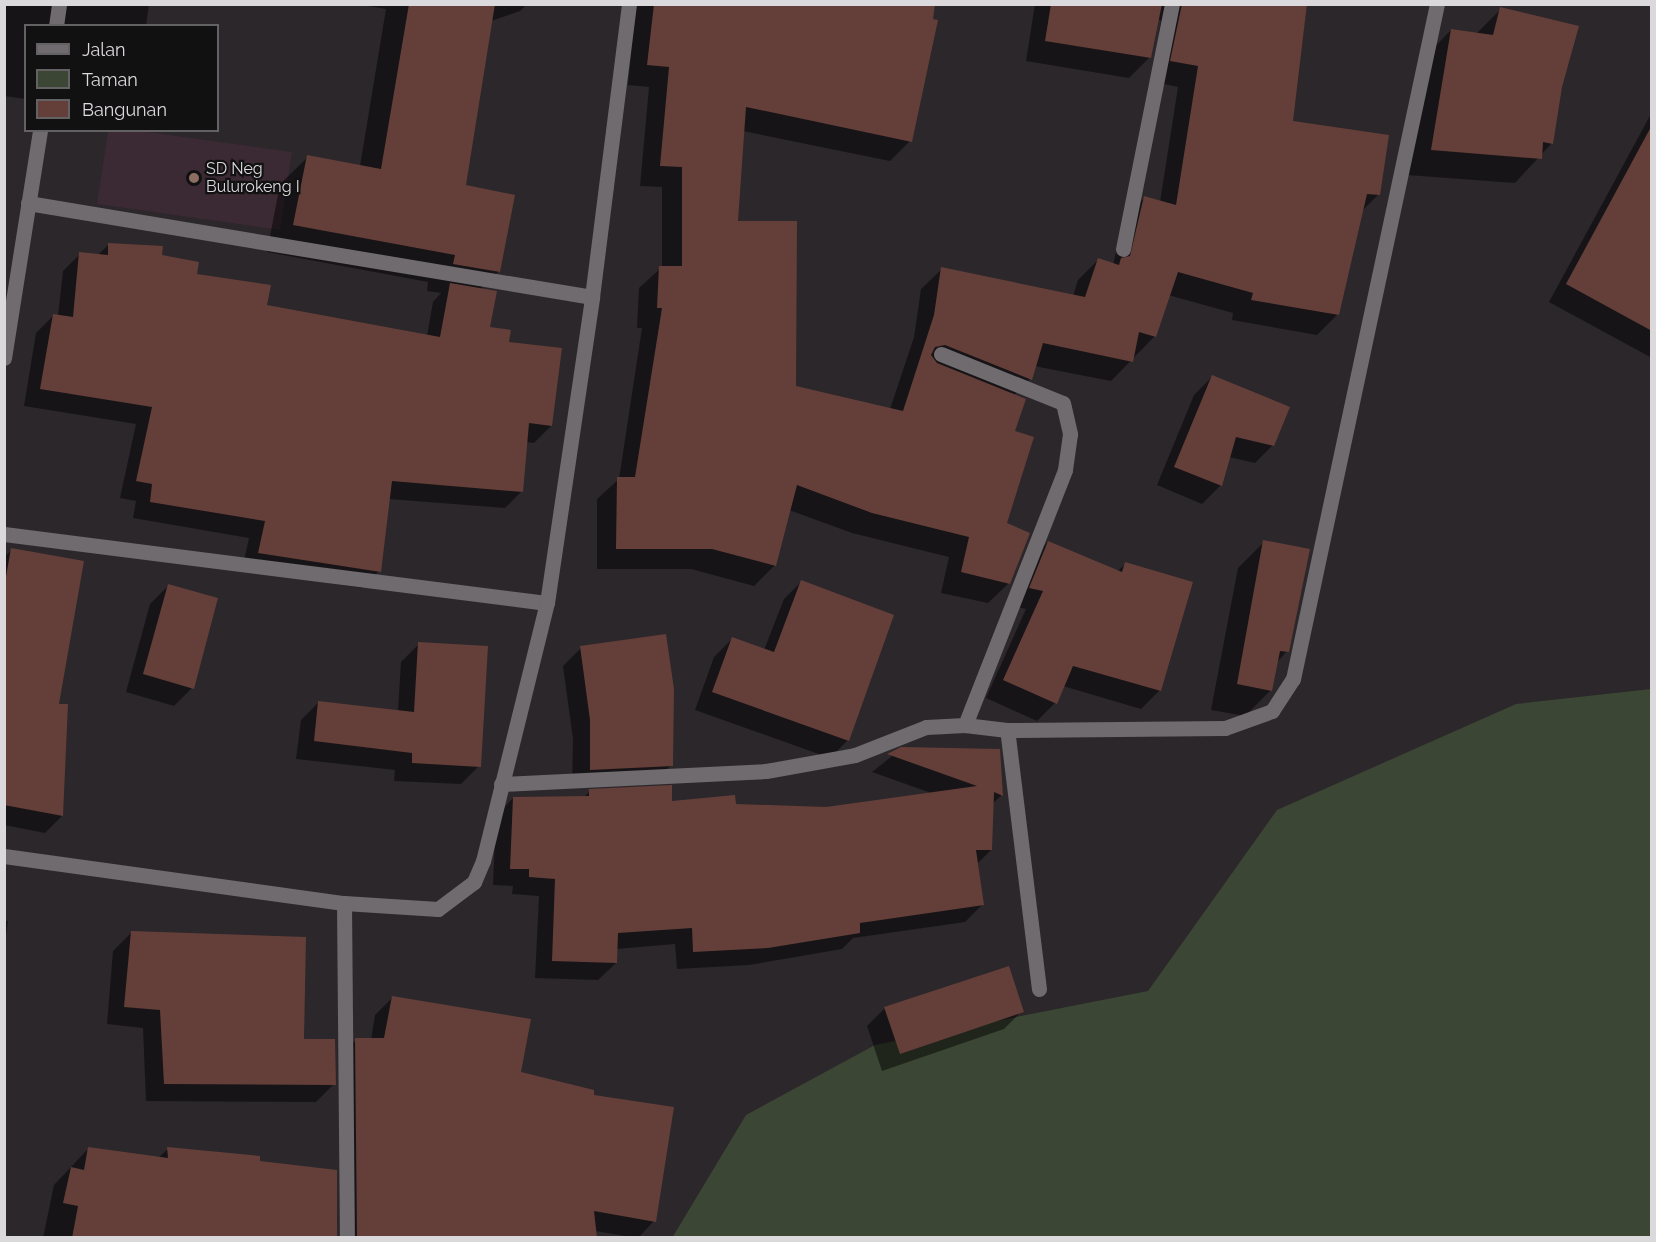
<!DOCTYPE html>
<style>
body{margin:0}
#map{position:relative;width:1656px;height:1242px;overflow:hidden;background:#2b272b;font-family:Raleway,sans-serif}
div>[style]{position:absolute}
.education>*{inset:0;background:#3b2a33}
.green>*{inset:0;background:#3c4634}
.shadow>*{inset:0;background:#0007}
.building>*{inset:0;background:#643f39}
.minor>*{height:15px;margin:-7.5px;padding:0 7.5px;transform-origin:7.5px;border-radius:7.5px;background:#6f6b6f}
.dots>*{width:16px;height:16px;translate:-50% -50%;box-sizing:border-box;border:3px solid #121112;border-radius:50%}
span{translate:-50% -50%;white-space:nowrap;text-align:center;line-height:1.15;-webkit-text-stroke:4.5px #121112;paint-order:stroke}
.poi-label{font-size:16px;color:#dcd9dc}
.left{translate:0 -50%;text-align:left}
.frame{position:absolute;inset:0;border:6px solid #dcd9dc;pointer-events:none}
.legend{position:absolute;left:24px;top:24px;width:195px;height:108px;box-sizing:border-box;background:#121112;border:2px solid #636163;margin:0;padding:8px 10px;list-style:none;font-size:18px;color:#dcd9dc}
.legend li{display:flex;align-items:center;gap:12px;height:30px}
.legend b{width:30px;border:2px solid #636163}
</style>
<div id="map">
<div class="education">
<div style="clip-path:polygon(108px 131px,140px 131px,292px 152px,280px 230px,97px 204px)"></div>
</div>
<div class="green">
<div style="clip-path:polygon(1651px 689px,1651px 1237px,672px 1238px,746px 1115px,875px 1045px,1148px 991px,1277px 810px,1516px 704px)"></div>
</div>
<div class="shadow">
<div style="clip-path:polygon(4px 4px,149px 4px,146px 26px,26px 26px,26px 99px,4px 96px)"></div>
<div style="clip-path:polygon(356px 4px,527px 4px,520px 11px,491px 21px,464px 186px,499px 271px,480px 290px,488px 328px,507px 343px,551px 426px,534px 443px,526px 442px,522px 491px,505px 508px,389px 499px,379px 571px,362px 588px,242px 570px,249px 538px,133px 518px,136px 501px,120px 498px,136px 424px,24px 406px,36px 333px,54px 315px,58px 316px,63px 271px,80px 254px,98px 255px,109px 244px,161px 257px,265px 307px,427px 336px,433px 302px,441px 293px,427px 291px,428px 282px,267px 252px,280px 184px,308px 157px,360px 166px,386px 9px)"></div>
<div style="clip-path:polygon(636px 4px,933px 4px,910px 141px,890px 161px,743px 131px,736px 222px,794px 387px,890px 409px,914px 337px,921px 289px,942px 269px,1073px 296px,1078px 280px,1098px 260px,1113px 265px,1124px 218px,1144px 198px,1160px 202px,1178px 87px,1151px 81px,1161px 21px,1158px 19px,1150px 57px,1129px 78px,1026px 61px,1035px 4px,1307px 4px,1291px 122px,1378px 195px,1361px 212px,1337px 315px,1317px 335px,1232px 320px,1233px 313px,1168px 295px,1155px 336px,1111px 381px,1034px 366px,1030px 379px,1014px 395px,1005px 524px,1009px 583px,988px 603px,941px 593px,949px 557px,852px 533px,789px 510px,775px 565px,754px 586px,691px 569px,597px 569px,597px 499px,619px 479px,642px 328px,637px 328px,639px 288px,662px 267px,662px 187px,640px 186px,649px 87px,628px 85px)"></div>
<div style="clip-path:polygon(1501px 9px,1552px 143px,1515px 183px,1407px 175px,1426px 56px,1451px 30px,1476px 34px)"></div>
<div style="clip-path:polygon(1652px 112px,1652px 358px,1549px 302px)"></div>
<div style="clip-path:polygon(1212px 377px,1273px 445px,1255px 463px,1229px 457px,1220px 486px,1202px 504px,1157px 485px,1194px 395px)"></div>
<div style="clip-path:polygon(1048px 542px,1117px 572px,1125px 564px,1191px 583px,1159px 691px,1141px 709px,1063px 686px,1055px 703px,1037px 721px,986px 698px,1026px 609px,1012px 606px,1030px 560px)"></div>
<div style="clip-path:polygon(1264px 542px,1287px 651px,1277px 662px,1271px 690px,1245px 716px,1211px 710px,1238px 568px)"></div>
<div style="clip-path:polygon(12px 550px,57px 705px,62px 816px,45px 833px,4px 825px,4px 557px)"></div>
<div style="clip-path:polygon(802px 581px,848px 740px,830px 758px,695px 710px,714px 657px,732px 639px,764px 650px,784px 599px)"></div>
<div style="clip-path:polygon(168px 586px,192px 688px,174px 706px,126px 692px,150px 604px)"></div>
<div style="clip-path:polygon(419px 644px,479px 766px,461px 784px,394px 781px,395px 770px,296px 759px,301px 720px,319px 702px,398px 711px,401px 662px)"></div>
<div style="clip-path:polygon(581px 648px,671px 765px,653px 783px,572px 787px,573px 739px,563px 666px)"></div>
<div style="clip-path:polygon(901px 749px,1002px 795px,992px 804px,991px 850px,977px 864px,982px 905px,965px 922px,853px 938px,842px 949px,749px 965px,677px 969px,675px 944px,616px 949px,616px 963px,598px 980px,535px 978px,539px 896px,512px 894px,513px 886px,493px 885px,496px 816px,513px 798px,583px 798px,590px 791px,671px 803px,826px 808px,934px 794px,872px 772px)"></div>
<div style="clip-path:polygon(4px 921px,8px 921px,4px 950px)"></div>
<div style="clip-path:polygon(131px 933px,302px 1040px,334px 1084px,316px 1102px,146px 1101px,143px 1028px,107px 1024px,113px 951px)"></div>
<div style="clip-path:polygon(392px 998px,519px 1073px,593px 1096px,654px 1221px,638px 1238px,595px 1231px,595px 1238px,340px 1238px,339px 1057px,356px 1040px,371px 1040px,375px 1015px)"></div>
<div style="clip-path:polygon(885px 1008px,1022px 1011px,1004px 1029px,882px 1071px,867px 1026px)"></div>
<div style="clip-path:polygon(88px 1149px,158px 1158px,168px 1149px,258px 1162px,336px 1238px,43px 1238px,54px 1185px)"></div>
</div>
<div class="building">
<div style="clip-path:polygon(409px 4px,495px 4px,466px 185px,515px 195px,500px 272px,453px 264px,455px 255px,293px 225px,307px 155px,381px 169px)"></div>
<div style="clip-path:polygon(654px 4px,935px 4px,933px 19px,938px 20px,912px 142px,746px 107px,738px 221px,797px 221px,796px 386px,903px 411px,934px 315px,941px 267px,1085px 297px,1098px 258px,1119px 265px,1121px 258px,1130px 256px,1144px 196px,1176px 205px,1198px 66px,1170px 61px,1182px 4px,1307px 4px,1293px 121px,1389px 135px,1380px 195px,1367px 194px,1339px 315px,1251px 300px,1253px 293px,1178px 272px,1156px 337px,1139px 332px,1133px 362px,1043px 343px,1032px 380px,945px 345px,935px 347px,931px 355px,937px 363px,1026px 399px,1015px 431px,1034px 437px,1007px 523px,1030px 533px,1010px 584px,961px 572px,969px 537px,872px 513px,797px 485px,776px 566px,712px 549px,616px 549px,617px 477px,635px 477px,662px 308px,657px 308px,659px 266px,682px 266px,682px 167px,660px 166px,669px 67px,647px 65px)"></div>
<div style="clip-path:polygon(1051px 4px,1162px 4px,1151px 58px,1045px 41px)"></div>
<div style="clip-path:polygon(1500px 7px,1579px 26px,1562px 87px,1553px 144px,1543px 142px,1542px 159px,1431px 150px,1451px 29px,1493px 35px)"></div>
<div style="clip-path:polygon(1652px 125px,1652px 331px,1566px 284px)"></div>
<div style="clip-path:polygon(108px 243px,163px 246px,162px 255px,199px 262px,197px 274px,271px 285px,267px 305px,440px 337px,450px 283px,497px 291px,490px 327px,511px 330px,509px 342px,562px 348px,552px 426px,529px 423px,523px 492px,392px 481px,381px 572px,258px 553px,265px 521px,150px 502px,152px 484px,136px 481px,152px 407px,40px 389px,53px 314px,73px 317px,79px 252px,108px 255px)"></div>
<div style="clip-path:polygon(1212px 375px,1290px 407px,1274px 446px,1236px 437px,1222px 486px,1174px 467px)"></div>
<div style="clip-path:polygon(1263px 540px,1310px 549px,1289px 652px,1280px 651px,1272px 691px,1237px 684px)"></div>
<div style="clip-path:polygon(1048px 541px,1122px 572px,1125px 562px,1193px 582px,1161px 691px,1073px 666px,1057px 704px,1003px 680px,1043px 591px,1029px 588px)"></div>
<div style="clip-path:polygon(11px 548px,84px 561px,59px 704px,68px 704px,63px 816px,4px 805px,4px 588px)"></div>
<div style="clip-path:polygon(801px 580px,894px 615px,849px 741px,712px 692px,732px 637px,774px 652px)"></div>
<div style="clip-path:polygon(168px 584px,218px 598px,194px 689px,143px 674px)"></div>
<div style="clip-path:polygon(666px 634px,674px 689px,673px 766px,590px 770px,590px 720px,580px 646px)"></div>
<div style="clip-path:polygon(418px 642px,488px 646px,481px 767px,412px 763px,412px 753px,314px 741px,318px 701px,414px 712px)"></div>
<div style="clip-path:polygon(901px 747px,1000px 749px,1003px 796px,994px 792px,992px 850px,976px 850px,984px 905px,860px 923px,860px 933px,768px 948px,693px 952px,692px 928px,618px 933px,617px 963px,552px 961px,555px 879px,529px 877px,529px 869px,510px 869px,513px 797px,589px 796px,589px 789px,672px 785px,672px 801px,735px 795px,736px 804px,826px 807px,977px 786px,887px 754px)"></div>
<div style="clip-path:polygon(131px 931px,306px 937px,304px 1039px,335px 1039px,336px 1085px,164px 1084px,160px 1010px,124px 1007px)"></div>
<div style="clip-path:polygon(1009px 966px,1024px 1012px,900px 1054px,884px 1007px)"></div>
<div style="clip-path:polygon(392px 996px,531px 1019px,521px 1072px,594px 1090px,594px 1095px,674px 1107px,656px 1222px,594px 1211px,597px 1238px,357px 1238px,355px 1038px,384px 1038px)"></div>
<div style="clip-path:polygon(88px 1147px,168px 1158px,167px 1147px,260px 1156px,260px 1161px,337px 1170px,337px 1238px,72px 1238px,78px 1206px,63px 1203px,71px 1167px,84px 1170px)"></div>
</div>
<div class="minor">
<div style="left:56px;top:26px;width:22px;rotate:-82deg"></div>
<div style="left:28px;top:203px;width:572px;rotate:9.46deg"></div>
<div style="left:1123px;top:249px;width:250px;rotate:-78.7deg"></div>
<div style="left:941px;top:354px;width:131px;rotate:21.9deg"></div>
<div style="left:1063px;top:403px;width:32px;rotate:77deg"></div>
<div style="left:1070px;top:434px;width:36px;rotate:98deg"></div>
<div style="left:1065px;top:470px;width:274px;rotate:111.4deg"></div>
<div style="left:4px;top:358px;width:231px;rotate:-81deg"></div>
<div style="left:4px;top:534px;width:547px;rotate:7.24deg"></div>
<div style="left:501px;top:784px;width:265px;rotate:-2.8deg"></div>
<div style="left:766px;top:771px;width:90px;rotate:-10.2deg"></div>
<div style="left:855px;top:755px;width:76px;rotate:-21.5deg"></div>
<div style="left:926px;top:727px;width:39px;rotate:-3deg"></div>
<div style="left:965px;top:725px;width:42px;rotate:6.8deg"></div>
<div style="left:4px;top:856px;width:343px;rotate:7.9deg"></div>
<div style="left:344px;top:903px;width:94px;rotate:3.7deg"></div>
<div style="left:438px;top:909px;width:45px;rotate:-36.9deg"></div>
<div style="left:474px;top:882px;width:23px;rotate:-67deg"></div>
<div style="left:483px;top:861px;width:266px;rotate:-76.1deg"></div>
<div style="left:547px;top:603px;width:309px;rotate:-81.6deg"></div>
<div style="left:592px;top:297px;width:295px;rotate:-82.8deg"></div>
<div style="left:344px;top:903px;width:335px;rotate:89.5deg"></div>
<div style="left:1039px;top:989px;width:261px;rotate:-97deg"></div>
<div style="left:1007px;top:730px;width:218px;rotate:-0.5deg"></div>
<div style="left:1225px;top:728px;width:50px;rotate:-19.9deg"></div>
<div style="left:1272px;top:711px;width:38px;rotate:-57deg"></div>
<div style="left:1293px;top:679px;width:690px;rotate:-77.96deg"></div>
</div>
<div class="dots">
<div style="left:194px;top:178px;background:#8d6e63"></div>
</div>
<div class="poi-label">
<span class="left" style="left:206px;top:178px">SD Neg<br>Bulurokeng I</span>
</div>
<div class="frame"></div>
<ul class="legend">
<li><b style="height:8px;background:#6f6b6f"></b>Jalan</li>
<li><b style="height:16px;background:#3c4634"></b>Taman</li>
<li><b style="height:16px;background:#643f39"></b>Bangunan</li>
</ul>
</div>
